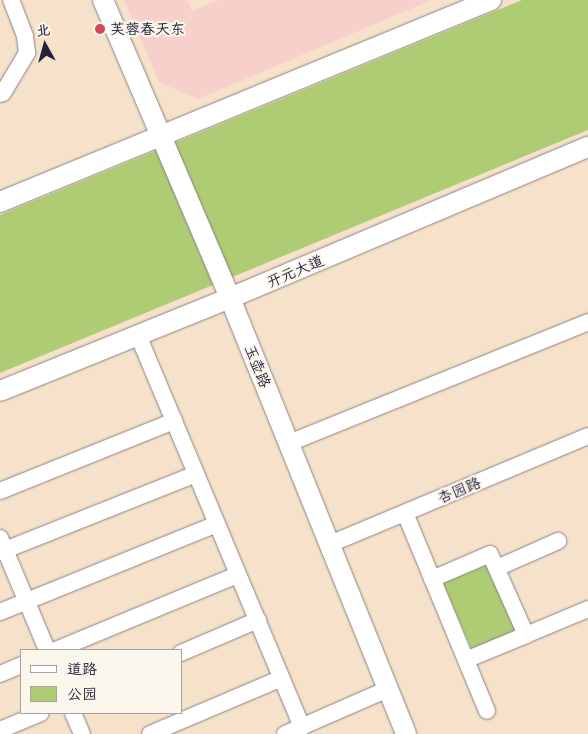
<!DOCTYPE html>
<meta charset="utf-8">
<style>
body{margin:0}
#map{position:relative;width:588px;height:734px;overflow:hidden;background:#f6e2ca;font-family:"Patrick Hand","LXGW WenKai TC",sans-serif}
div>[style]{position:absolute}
.built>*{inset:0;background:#f7d0cc}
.green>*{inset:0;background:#adcc74}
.roads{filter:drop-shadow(0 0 1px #8c8282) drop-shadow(0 0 1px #8c8282)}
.minor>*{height:16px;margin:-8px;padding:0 8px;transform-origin:8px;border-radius:8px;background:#fff}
.tertiary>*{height:20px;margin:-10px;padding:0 10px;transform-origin:10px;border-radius:10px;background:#fff}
.dots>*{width:14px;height:14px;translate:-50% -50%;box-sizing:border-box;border:2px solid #fbf7ec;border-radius:50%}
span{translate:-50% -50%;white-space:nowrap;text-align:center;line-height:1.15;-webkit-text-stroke:4.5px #fbf7ec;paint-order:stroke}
.poi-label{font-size:15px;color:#22223b}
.left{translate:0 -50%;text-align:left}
.street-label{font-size:15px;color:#22223b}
.legend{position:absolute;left:20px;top:649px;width:162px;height:65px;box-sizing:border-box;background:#fbf7ec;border:1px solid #a4a2a5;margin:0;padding:6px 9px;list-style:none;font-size:15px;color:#22223b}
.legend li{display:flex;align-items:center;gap:10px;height:25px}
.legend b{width:25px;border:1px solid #a4a2a5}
.north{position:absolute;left:20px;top:20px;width:50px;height:50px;-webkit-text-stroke:4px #fbf7ec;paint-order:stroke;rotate:353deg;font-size:14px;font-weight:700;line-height:20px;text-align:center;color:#22223b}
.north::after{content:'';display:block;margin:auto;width:18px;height:22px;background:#22223b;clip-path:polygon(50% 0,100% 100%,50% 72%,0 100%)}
</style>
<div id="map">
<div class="built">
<div style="clip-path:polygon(124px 0,187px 0,192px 11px,219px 0,432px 0,198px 99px,159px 82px)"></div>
</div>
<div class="green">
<div style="clip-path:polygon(522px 0,588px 0,588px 130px,0 373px,0 215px)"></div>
<div style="clip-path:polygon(489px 564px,517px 630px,472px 650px,443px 583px)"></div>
</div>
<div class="roads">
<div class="minor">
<div style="left:0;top:94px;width:3px;rotate:-18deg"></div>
<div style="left:3px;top:93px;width:47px;rotate:-59deg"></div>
<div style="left:27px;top:53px;width:17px;rotate:-97deg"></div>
<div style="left:25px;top:36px;width:39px;rotate:-111deg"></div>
<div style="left:138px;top:335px;width:425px;rotate:67.3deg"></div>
<div style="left:289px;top:443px;width:323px;rotate:-22deg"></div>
<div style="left:0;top:491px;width:188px;rotate:-21.9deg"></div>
<div style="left:405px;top:513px;width:214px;rotate:67.5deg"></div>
<div style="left:0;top:538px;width:121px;rotate:67.2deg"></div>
<div style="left:330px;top:544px;width:280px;rotate:-22.7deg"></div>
<div style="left:0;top:552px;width:211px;rotate:-21.7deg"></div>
<div style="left:497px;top:568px;width:67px;rotate:-23.9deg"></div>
<div style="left:432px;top:579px;width:63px;rotate:-23.3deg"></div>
<div style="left:490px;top:554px;width:89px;rotate:66deg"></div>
<div style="left:526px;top:635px;width:65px;rotate:157.4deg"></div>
<div style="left:0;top:612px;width:234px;rotate:-22.1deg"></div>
<div style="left:526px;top:635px;width:67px;rotate:-22.8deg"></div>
<div style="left:56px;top:650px;width:196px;rotate:-22.5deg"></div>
<div style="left:181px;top:653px;width:84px;rotate:-23.2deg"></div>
<div style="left:0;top:674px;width:23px;rotate:-23deg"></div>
<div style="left:73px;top:713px;width:23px;rotate:67deg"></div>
<div style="left:0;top:730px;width:44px;rotate:-22.5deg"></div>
<div style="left:150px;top:734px;width:143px;rotate:-23deg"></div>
<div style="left:285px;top:734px;width:112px;rotate:-23.6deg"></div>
</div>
<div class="tertiary">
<div style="left:103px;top:0;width:324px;rotate:66.9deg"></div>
<div style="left:230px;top:298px;width:470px;rotate:68deg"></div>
<div style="left:0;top:202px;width:531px;rotate:-22.36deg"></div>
<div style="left:0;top:391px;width:248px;rotate:-22deg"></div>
<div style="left:230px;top:298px;width:389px;rotate:-22.9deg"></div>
</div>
</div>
<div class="dots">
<div style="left:100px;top:29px;background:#d1495b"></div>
</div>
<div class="poi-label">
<span class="left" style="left:110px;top:29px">芙蓉春天东</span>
</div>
<div class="street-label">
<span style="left:295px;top:271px;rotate:-23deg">开元大道</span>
<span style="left:258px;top:366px;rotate:68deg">玉壶路</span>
<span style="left:459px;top:490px;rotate:-23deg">杏园路</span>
</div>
<ul class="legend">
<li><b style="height:6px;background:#fff"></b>道路</li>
<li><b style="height:14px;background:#adcc74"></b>公园</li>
</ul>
<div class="north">北</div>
</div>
